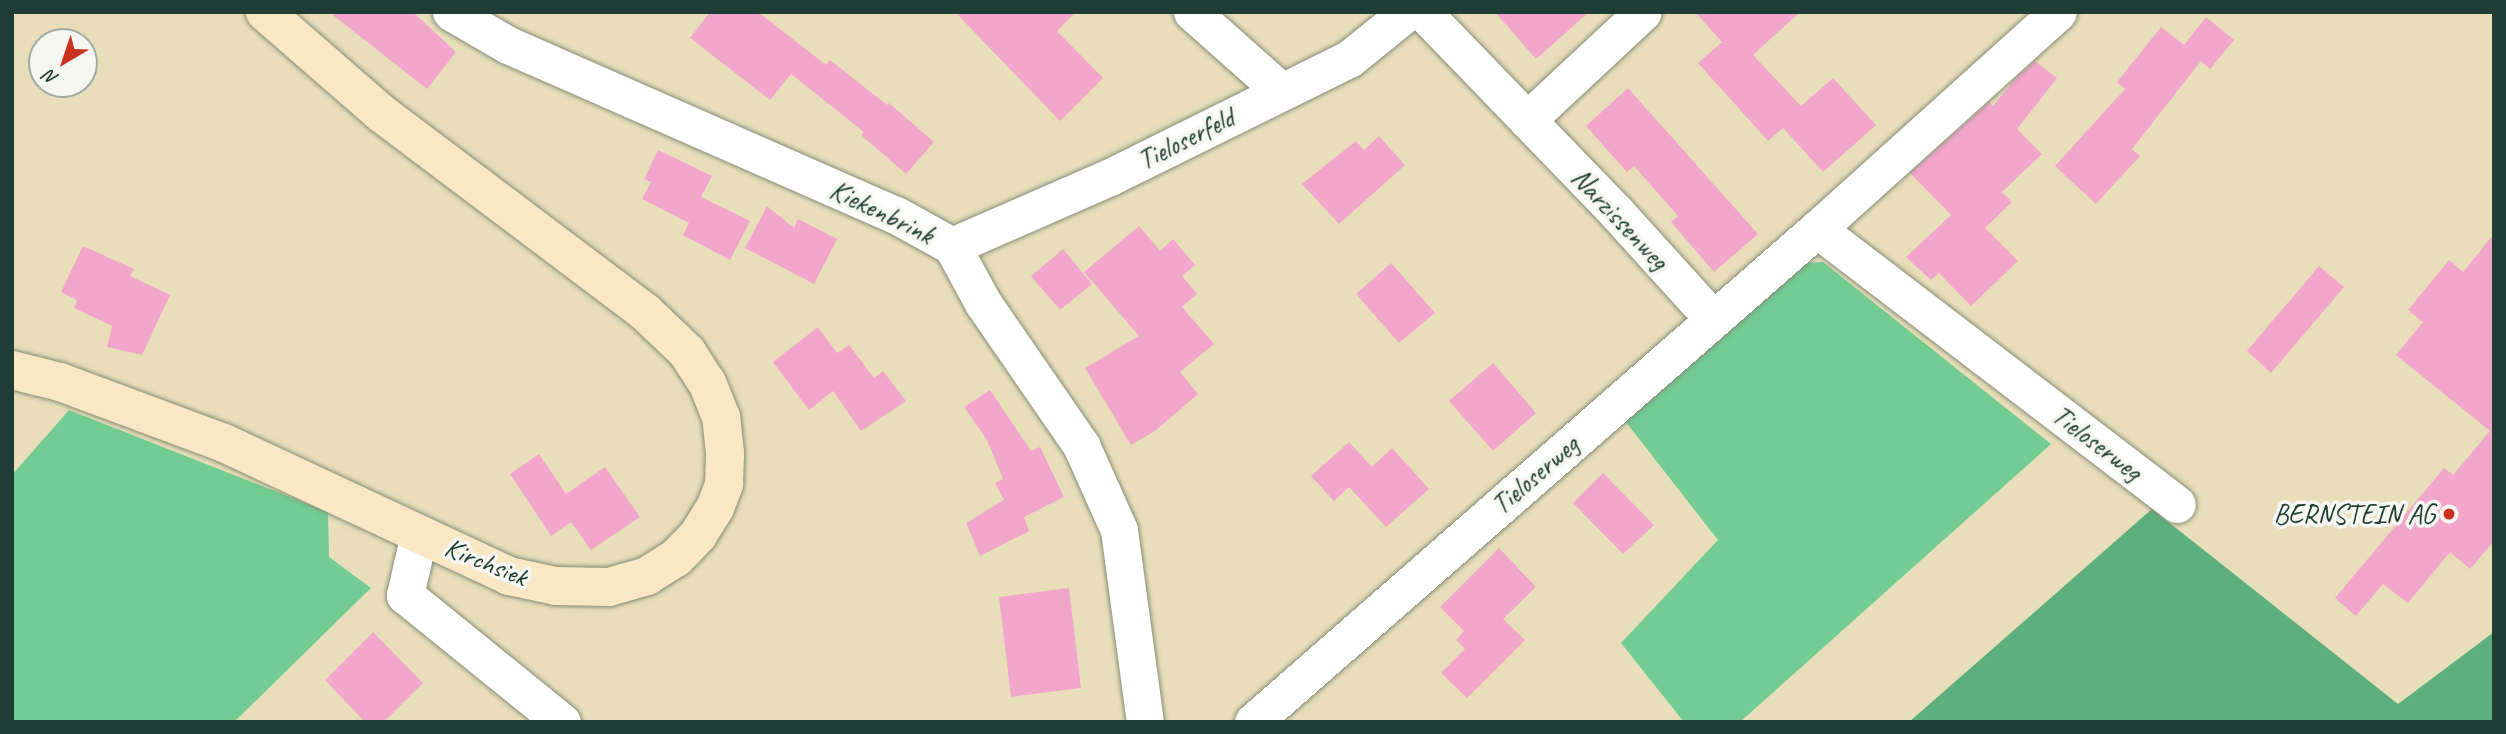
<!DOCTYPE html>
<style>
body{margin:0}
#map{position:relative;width:2506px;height:734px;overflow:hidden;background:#e9deba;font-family:Caveat,sans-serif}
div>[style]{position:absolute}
.green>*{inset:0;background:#72cc93}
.forest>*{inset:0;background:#5db07d}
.building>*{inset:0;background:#f2a6cc}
.roads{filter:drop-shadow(0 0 2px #848e77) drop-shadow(0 0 2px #848e77)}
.street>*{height:37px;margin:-18.5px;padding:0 18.5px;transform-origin:18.5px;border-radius:18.5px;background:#fff}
.secondary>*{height:38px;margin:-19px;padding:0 19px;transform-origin:19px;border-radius:19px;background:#fae7c3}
.dots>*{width:19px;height:19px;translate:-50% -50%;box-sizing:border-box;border:4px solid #f6f6f2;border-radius:50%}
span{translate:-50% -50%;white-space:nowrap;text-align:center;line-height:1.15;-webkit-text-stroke:7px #f6f6f2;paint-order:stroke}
.street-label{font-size:28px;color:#1f3d34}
.poi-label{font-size:28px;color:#1f3d34}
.right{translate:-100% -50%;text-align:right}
.frame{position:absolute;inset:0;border:14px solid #1f3d34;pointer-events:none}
.north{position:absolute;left:28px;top:28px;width:70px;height:70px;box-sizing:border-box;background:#f6f6f2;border:2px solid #a0aca6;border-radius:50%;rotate:219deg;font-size:19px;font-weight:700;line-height:28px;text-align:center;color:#1f3d34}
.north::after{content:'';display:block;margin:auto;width:24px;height:32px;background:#c8321e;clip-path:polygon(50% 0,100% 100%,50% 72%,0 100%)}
</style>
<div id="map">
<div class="green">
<div style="clip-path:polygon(1823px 262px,2051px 444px,1740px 722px,1684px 722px,1621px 643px,1718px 540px,1622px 417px,1800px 263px)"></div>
<div style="clip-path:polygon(69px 410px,328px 512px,329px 557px,371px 588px,234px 722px,12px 722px,12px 475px)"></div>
</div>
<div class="forest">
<div style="clip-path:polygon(2152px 509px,2398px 704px,2494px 632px,2494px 722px,1909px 722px)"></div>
</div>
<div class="building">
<div style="clip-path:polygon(329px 12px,413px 12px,456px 52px,427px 89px)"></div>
<div style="clip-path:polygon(710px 12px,758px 12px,826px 65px,830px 60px,887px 105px,889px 103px,934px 142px,906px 174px,861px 135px,864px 132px,791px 74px,770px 100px,690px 38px)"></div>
<div style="clip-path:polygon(955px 12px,1076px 12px,1057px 31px,1103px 78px,1060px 121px)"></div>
<div style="clip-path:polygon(1495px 12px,1589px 12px,1536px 59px)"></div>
<div style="clip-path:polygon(1695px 12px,1800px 12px,1753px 55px,1801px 106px,1833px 78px,1876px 125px,1823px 172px,1783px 128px,1768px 141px,1698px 63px,1722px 42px)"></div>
<div style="clip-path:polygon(2206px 17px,2234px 40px,2210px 69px,2201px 61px,2132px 149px,2140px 156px,2096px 204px,2055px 166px,2125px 89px,2117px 82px,2161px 27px,2184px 45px)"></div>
<div style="clip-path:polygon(2035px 61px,2057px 78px,2017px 129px,2042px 154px,2002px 192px,2012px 202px,1985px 228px,2018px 261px,1971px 306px,1939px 273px,1931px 280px,1906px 257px,1951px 215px,1910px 173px,1989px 102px,1993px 106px,2015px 79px)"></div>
<div style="clip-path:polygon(1628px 88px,1758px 234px,1714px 272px,1671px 222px,1678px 216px,1634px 166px,1627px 172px,1586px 126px)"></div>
<div style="clip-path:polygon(1379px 136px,1405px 165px,1339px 224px,1302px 184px,1356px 141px,1364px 150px)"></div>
<div style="clip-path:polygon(658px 150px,712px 176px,701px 197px,750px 221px,730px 260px,683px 235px,689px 223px,642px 199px,651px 182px,644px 179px)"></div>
<div style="clip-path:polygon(767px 206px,794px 228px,798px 219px,837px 239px,814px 284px,745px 248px)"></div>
<div style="clip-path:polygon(1139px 226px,1160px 251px,1173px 239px,1195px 265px,1182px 276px,1197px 294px,1182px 307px,1214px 344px,1180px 372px,1198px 394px,1155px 431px,1131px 445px,1085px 368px,1139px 336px,1084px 272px)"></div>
<div style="clip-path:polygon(2494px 234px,2494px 541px,2470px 569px,2450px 552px,2408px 603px,2383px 584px,2356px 616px,2335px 598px,2444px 468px,2453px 475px,2490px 431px,2396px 355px,2423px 322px,2408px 310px,2449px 260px,2463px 272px)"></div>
<div style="clip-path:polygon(83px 246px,134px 269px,130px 276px,170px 295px,142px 355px,107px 347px,112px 326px,74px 308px,77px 300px,61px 292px)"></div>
<div style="clip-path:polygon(1063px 249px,1092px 284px,1060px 310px,1031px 276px)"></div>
<div style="clip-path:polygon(1391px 263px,1435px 313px,1399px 343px,1356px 294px)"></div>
<div style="clip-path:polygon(2319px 266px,2344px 287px,2271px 373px,2247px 351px)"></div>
<div style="clip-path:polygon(818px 327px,837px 353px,849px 345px,874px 378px,883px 371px,906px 401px,861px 431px,833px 391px,809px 410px,773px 362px)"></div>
<div style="clip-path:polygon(1493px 363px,1536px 413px,1493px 451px,1449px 401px)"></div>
<div style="clip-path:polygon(990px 390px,1031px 451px,1040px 447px,1064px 497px,1024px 517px,1029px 531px,980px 556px,966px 523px,1004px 500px,995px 483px,1003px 479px,987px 440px,964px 407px)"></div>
<div style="clip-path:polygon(1349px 442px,1372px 467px,1392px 448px,1429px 489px,1386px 527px,1349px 487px,1334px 501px,1311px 476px)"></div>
<div style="clip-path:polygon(539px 454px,566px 494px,605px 467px,640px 517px,591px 550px,571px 522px,551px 536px,510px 474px)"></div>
<div style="clip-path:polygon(1603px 473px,1654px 525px,1623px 554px,1573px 503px)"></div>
<div style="clip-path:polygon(1499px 548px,1536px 587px,1503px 619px,1525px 640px,1467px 698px,1441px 673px,1465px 649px,1456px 640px,1464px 631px,1440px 607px)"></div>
<div style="clip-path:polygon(1069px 588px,1081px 688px,1011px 697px,999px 597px)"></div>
<div style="clip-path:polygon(373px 632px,423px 683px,384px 722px,365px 722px,325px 680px)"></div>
</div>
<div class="roads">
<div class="street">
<div style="left:451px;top:12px;width:66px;rotate:30.1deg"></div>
<div style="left:508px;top:45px;width:424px;rotate:23.7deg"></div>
<div style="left:896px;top:215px;width:64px;rotate:29deg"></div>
<div style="left:952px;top:246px;width:65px;rotate:61.5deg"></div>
<div style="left:983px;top:303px;width:173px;rotate:55.4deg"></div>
<div style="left:1081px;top:445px;width:93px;rotate:65.9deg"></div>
<div style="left:1119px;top:530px;width:194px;rotate:82.3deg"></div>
<div style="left:1192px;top:12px;width:119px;rotate:41.6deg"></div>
<div style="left:1423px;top:12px;width:278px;rotate:46deg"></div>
<div style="left:1616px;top:212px;width:144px;rotate:47.8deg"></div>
<div style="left:1527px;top:120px;width:158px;rotate:-43deg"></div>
<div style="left:1817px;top:229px;width:453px;rotate:37.4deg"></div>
<div style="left:952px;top:246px;width:172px;rotate:-23.6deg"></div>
<div style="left:1110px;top:177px;width:267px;rotate:-26.3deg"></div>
<div style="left:1349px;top:59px;width:75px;rotate:-39deg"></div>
<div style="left:419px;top:534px;width:63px;rotate:102.9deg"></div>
<div style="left:405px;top:595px;width:202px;rotate:39deg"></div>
<div style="left:1253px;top:722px;width:749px;rotate:-41.16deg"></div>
<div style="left:1817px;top:229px;width:324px;rotate:-42deg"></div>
</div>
<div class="secondary">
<div style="left:12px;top:370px;width:49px;rotate:14deg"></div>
<div style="left:60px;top:382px;width:175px;rotate:20.4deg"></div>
<div style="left:224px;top:443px;width:315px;rotate:25deg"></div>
<div style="left:509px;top:576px;width:48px;rotate:12deg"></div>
<div style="left:556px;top:586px;width:53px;rotate:1.1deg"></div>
<div style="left:609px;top:587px;width:40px;rotate:-16deg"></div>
<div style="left:647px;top:576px;width:34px;rotate:-32deg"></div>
<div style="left:676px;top:558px;width:32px;rotate:-46deg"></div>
<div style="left:698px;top:535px;width:32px;rotate:-58deg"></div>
<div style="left:715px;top:508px;width:26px;rotate:-69deg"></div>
<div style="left:724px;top:484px;width:31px;rotate:-88deg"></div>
<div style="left:725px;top:453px;width:36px;rotate:-96deg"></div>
<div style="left:721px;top:417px;width:37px;rotate:-112deg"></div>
<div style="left:707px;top:383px;width:37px;rotate:-123deg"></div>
<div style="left:687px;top:352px;width:58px;rotate:-136.4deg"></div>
<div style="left:645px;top:312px;width:331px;rotate:-143deg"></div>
<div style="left:381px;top:113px;width:154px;rotate:-139deg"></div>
</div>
</div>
<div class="dots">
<div style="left:2449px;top:514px;background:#c8321e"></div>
</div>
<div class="street-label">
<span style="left:1186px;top:139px;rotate:-27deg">Tieloserfeld</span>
<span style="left:882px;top:212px;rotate:26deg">Kiekenbrink</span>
<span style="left:1620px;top:219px;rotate:47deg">Narzissenweg</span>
<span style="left:2097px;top:443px;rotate:37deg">Tieloserweg</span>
<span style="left:1535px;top:475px;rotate:-41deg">Tieloserweg</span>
<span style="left:486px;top:562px;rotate:22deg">Kirchsiek</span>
</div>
<div class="poi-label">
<span class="right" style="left:2435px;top:514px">BERNSTEIN AG</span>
</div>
<div class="frame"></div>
<div class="north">N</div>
</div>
